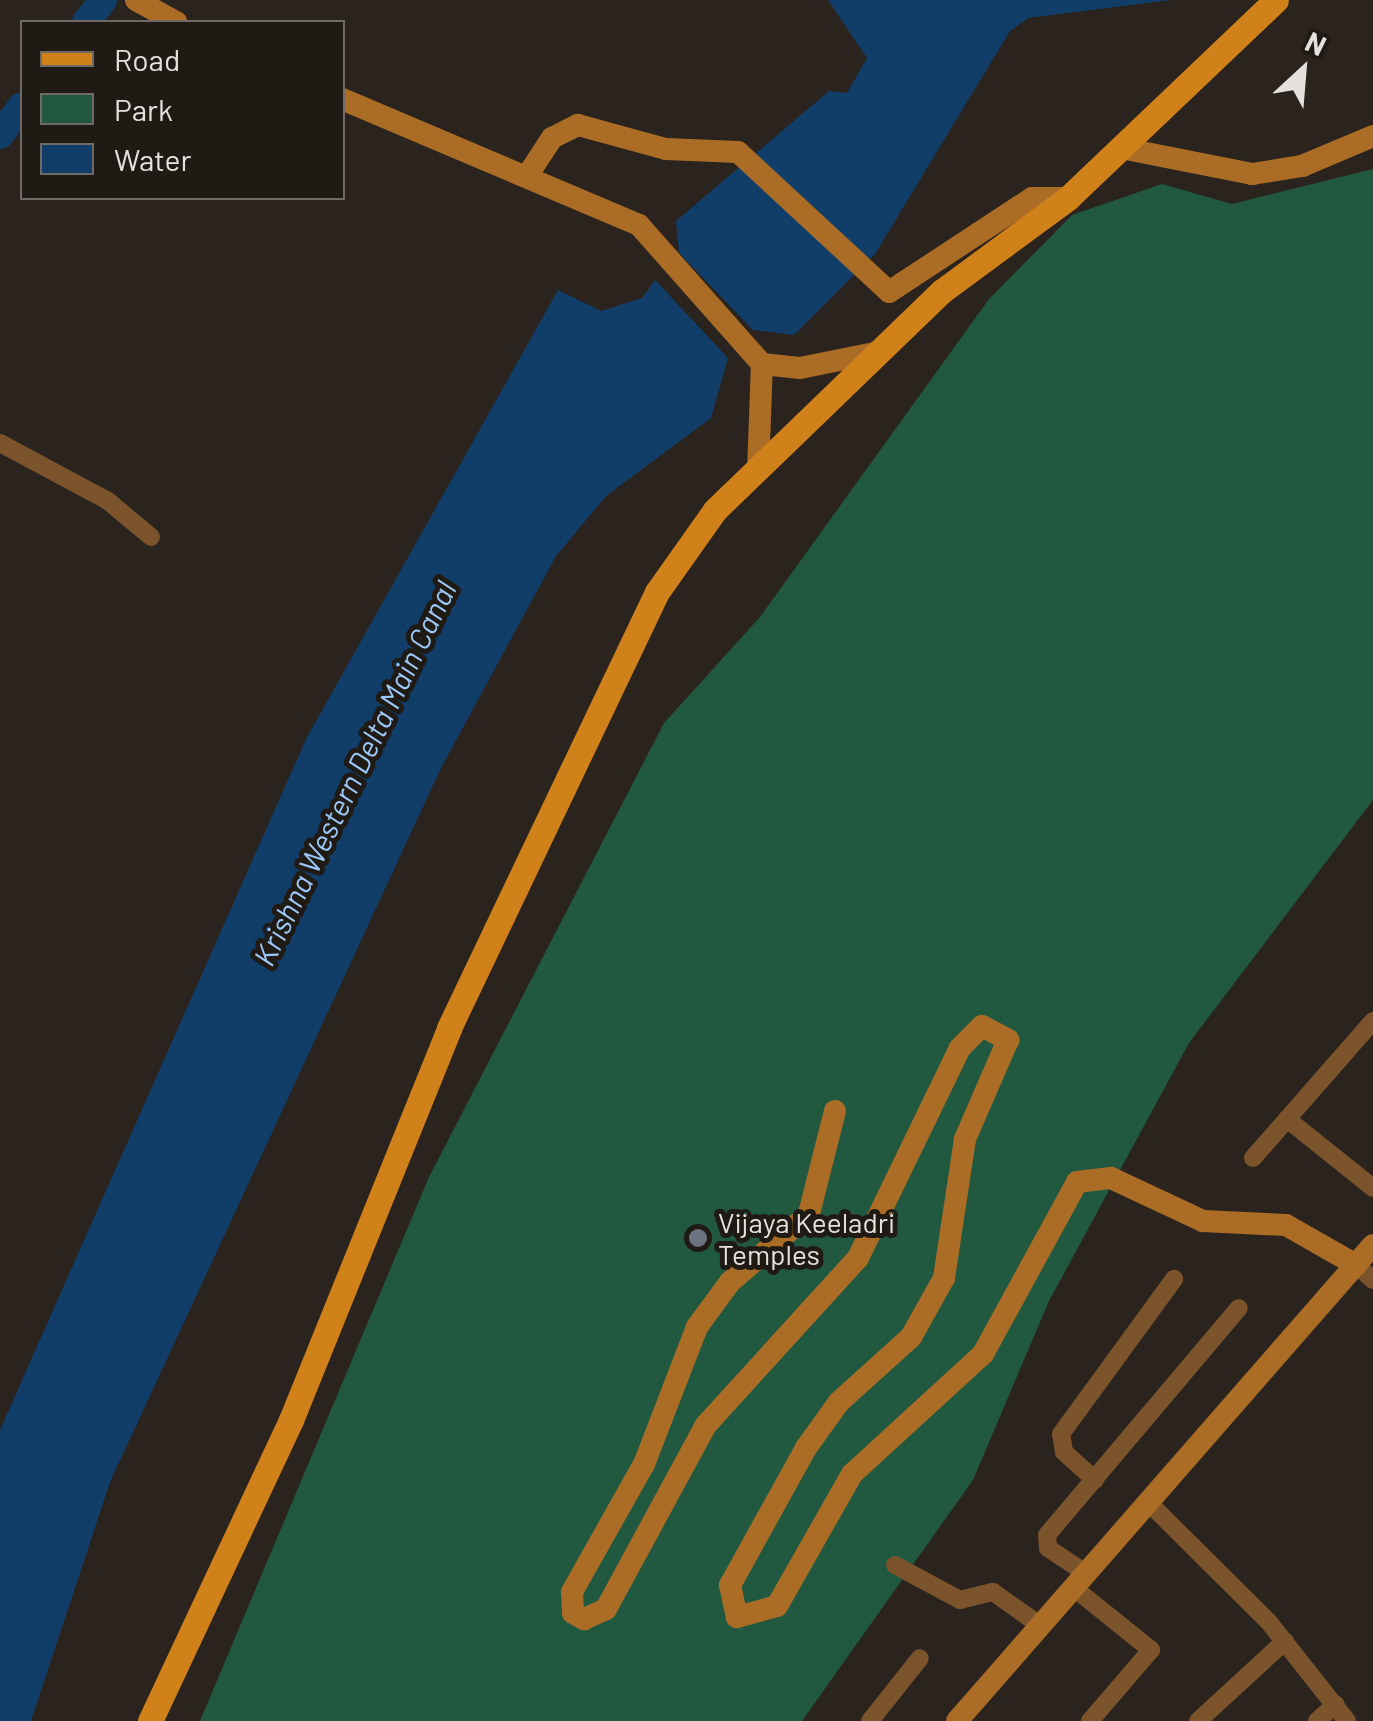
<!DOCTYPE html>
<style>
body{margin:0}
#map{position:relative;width:1373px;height:1721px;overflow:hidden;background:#2a231e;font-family:Barlow,sans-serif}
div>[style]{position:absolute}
.green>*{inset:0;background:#215840}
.water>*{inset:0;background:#113e68}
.river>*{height:28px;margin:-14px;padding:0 14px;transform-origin:14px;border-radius:14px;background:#113e68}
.street>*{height:18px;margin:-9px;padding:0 9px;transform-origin:9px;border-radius:9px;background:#7b542c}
.secondary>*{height:22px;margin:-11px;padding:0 11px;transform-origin:11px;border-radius:11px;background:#ab6d26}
.primary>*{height:25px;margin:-12.5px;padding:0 12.5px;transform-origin:12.5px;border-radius:12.5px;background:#d18119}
.dots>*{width:28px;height:28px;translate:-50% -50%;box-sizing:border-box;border:5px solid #201a15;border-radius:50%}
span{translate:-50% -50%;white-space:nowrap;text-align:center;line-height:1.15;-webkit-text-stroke:10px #201a15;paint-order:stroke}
.poi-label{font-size:28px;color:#e5e1dd}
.left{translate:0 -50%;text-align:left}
.water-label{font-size:30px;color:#9bc8f8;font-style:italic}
.legend{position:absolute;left:20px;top:20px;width:325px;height:180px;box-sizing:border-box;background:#201a15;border:2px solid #6f6a65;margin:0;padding:12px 18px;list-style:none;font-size:30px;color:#e5e1dd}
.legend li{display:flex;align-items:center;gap:20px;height:50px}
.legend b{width:50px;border:2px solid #6f6a65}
.north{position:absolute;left:1253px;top:20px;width:100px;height:100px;-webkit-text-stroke:8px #201a15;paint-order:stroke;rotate:26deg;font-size:28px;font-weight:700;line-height:40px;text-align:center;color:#e5e1dd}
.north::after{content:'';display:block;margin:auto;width:35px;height:45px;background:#e5e1dd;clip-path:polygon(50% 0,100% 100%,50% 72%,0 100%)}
</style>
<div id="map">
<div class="green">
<div style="clip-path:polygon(1373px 169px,1373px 800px,1189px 1043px,1049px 1301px,973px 1480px,802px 1721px,200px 1721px,429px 1177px,664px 723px,760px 617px,989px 299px,1072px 215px,1162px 184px,1232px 204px)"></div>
</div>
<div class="water">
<div style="clip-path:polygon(828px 0,1171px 0,1028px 18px,1010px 31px,875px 254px,794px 335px,753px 330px,679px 253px,676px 221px,829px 91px,847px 93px,867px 58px)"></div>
<div style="clip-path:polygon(655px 280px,728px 358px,711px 418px,606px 496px,556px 556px,441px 768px,110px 1482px,31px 1721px,0 1721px,0 1430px,306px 739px,558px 290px,601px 311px,642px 298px)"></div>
</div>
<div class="river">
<div style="left:86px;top:22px;width:28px;rotate:-52deg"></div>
<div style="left:0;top:135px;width:36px;rotate:-53deg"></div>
</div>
<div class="street">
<div style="left:0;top:443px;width:123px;rotate:28.2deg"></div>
<div style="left:108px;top:501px;width:56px;rotate:39.9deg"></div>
<div style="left:1287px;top:1119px;width:110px;rotate:38.7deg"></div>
<div style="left:1253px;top:1158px;width:182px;rotate:-48.8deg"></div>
<div style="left:1356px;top:1265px;width:23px;rotate:41deg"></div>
<div style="left:1095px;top:1480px;width:42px;rotate:-137.9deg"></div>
<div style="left:1064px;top:1452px;width:18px;rotate:-99deg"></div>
<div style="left:1061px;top:1434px;width:192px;rotate:-53.9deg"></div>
<div style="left:1149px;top:1503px;width:168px;rotate:44.8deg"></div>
<div style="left:1268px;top:1621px;width:127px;rotate:51.7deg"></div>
<div style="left:895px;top:1565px;width:74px;rotate:28.3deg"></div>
<div style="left:960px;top:1600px;width:34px;rotate:-14deg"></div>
<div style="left:993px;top:1592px;width:59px;rotate:35.3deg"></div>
<div style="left:1087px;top:1574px;width:47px;rotate:-146.3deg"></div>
<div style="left:1048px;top:1548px;width:13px;rotate:-94deg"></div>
<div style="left:1047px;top:1535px;width:297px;rotate:-49.8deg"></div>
<div style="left:1074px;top:1588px;width:99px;rotate:38.8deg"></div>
<div style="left:1151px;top:1650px;width:94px;rotate:130.7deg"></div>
<div style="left:870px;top:1721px;width:80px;rotate:-51.6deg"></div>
<div style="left:1198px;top:1721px;width:118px;rotate:-42.6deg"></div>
<div style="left:1317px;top:1721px;width:25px;rotate:-42deg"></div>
</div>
<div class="secondary">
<div style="left:136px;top:0;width:46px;rotate:28.8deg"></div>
<div style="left:342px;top:99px;width:323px;rotate:23deg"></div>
<div style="left:639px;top:225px;width:186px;rotate:48.5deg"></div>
<div style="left:762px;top:364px;width:38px;rotate:6deg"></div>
<div style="left:800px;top:368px;width:81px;rotate:-11.4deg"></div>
<div style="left:1121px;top:148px;width:134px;rotate:11.2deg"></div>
<div style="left:1252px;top:174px;width:51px;rotate:-9.1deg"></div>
<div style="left:1302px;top:166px;width:77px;rotate:-22.9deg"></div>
<div style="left:529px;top:173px;width:42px;rotate:-56.7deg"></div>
<div style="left:552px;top:138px;width:29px;rotate:-27deg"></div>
<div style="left:578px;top:125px;width:91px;rotate:15.3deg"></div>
<div style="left:666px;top:149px;width:72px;rotate:2.4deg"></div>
<div style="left:738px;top:152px;width:206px;rotate:42.8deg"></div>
<div style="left:889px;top:292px;width:171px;rotate:-33.3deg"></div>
<div style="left:1032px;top:198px;width:36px"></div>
<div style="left:758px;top:471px;width:107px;rotate:-87.9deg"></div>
<div style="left:835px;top:1111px;width:106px;rotate:104.2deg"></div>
<div style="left:809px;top:1214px;width:104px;rotate:139.3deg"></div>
<div style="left:730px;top:1282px;width:56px;rotate:126.3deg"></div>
<div style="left:697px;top:1327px;width:147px;rotate:111.1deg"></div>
<div style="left:644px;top:1464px;width:147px;rotate:119.4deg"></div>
<div style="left:572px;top:1592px;width:21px;rotate:87deg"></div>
<div style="left:573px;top:1613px;width:13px;rotate:29deg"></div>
<div style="left:584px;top:1619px;width:24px;rotate:-24deg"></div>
<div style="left:606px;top:1609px;width:209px;rotate:-61.5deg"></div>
<div style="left:706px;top:1425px;width:226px;rotate:-47.7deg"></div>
<div style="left:858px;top:1258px;width:233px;rotate:-64.1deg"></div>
<div style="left:960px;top:1048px;width:31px;rotate:-45deg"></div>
<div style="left:982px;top:1026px;width:30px;rotate:28deg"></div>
<div style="left:1008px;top:1040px;width:108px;rotate:113.5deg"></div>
<div style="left:965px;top:1139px;width:141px;rotate:98.6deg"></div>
<div style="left:944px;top:1278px;width:68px;rotate:119.2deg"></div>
<div style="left:911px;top:1337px;width:97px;rotate:137.9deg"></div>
<div style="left:839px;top:1402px;width:57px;rotate:125.7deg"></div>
<div style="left:806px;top:1448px;width:157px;rotate:119deg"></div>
<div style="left:730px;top:1585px;width:33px;rotate:78deg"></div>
<div style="left:737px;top:1617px;width:41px;rotate:-15.4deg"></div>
<div style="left:777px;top:1606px;width:152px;rotate:-60.4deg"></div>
<div style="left:852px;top:1474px;width:178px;rotate:-42.5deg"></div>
<div style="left:983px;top:1354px;width:196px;rotate:-61.3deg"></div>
<div style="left:1077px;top:1182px;width:34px;rotate:-7deg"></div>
<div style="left:1111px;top:1178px;width:102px;rotate:25.1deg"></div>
<div style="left:1203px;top:1221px;width:83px;rotate:2.8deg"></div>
<div style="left:1286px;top:1225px;width:81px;rotate:29.7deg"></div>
<div style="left:957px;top:1721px;width:632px;rotate:-48.85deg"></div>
</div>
<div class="primary">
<div style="left:150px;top:1721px;width:332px;rotate:-64.9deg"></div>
<div style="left:291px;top:1420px;width:423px;rotate:-68deg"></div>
<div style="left:449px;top:1028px;width:483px;rotate:-64.5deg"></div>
<div style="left:657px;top:592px;width:100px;rotate:-54.7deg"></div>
<div style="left:715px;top:510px;width:315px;rotate:-44deg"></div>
<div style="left:942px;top:291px;width:157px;rotate:-36.4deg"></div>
<div style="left:1068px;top:198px;width:287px;rotate:-43.6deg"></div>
</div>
<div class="dots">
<div style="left:698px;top:1238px;background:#6b7280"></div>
</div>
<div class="poi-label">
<span class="left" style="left:718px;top:1238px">Vijaya Keeladri<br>Temples</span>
</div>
<div class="water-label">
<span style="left:354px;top:773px;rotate:-64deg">Krishna Western Delta Main Canal</span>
</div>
<ul class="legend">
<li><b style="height:12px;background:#d18119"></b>Road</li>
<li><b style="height:28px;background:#215840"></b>Park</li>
<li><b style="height:28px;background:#113e68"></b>Water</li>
</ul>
<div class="north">N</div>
</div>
